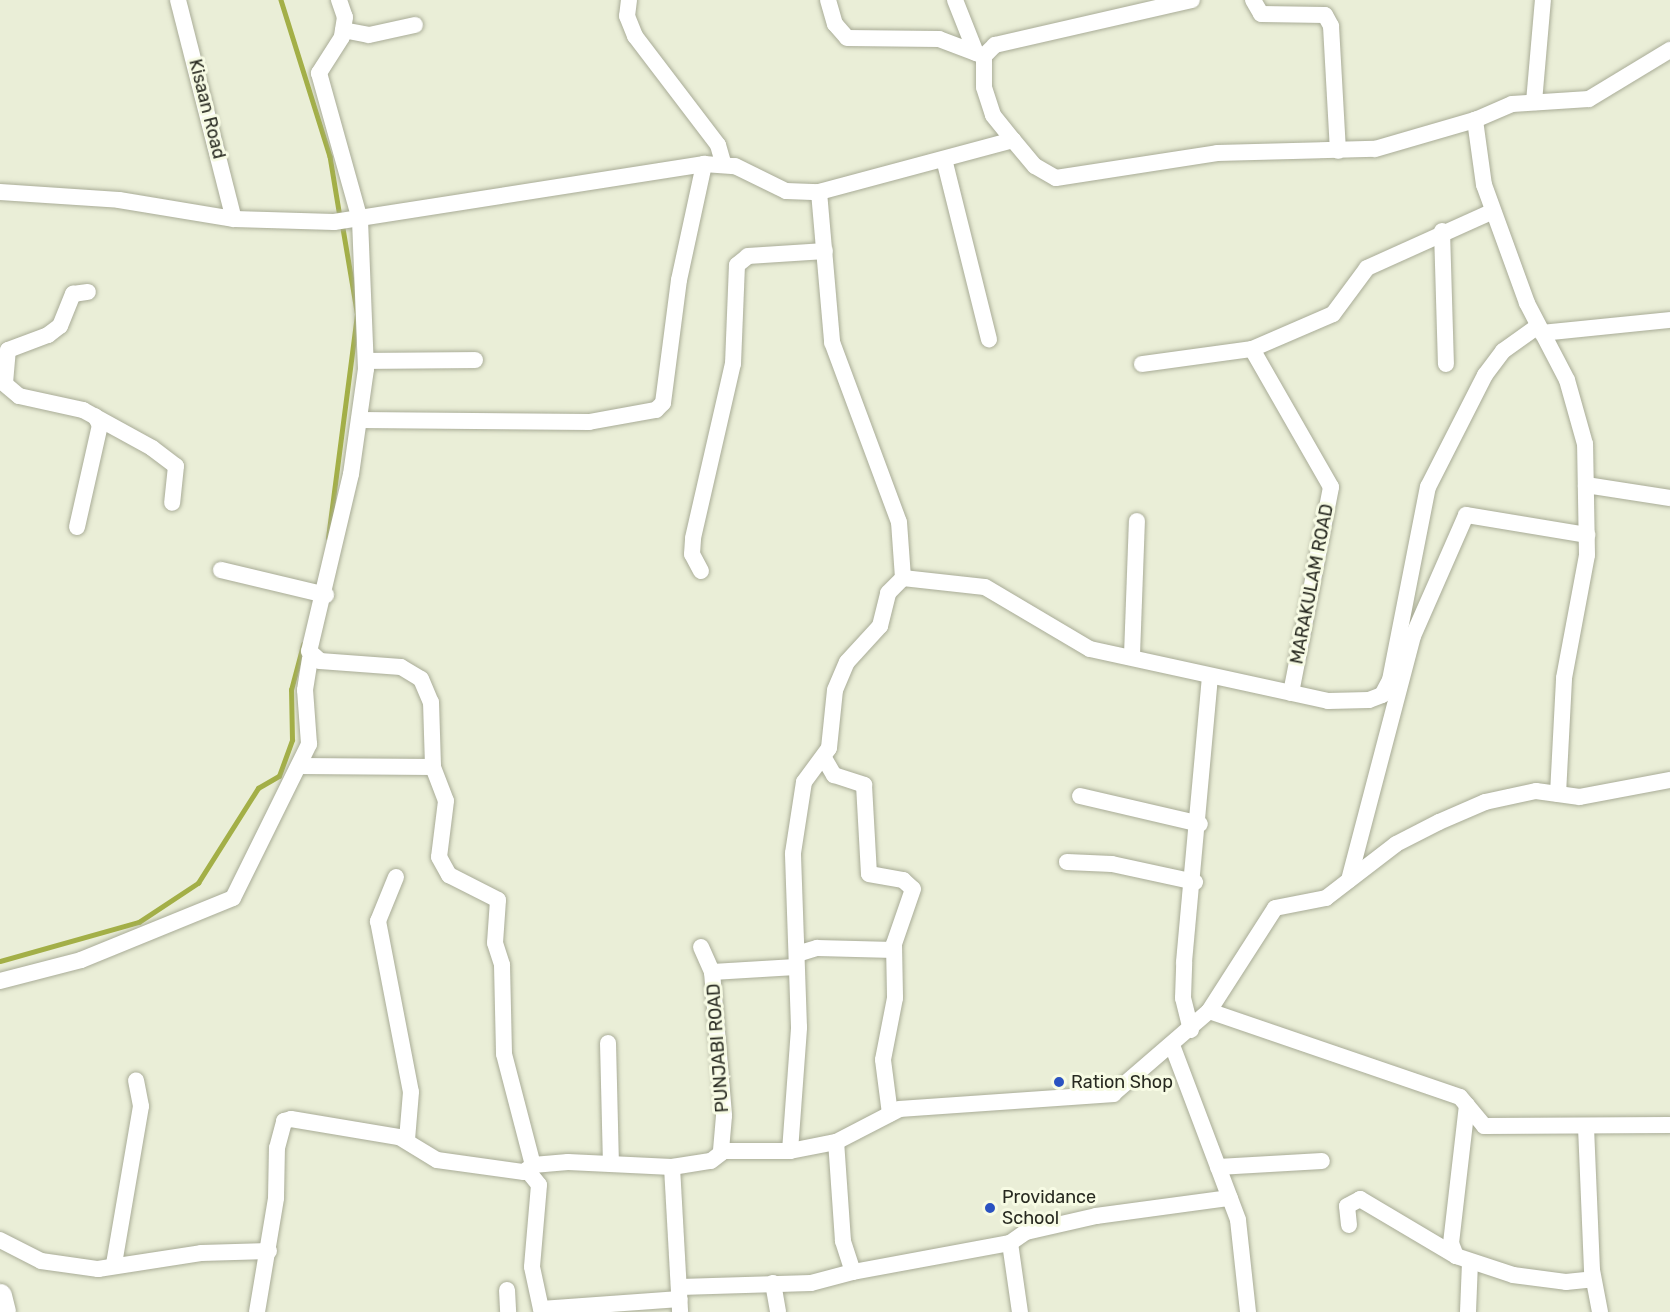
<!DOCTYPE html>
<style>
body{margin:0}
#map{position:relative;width:1670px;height:1312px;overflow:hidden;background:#eaeed7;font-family:Rubik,sans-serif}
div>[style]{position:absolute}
.stream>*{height:4.5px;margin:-2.25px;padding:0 2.25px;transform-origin:2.25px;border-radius:2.25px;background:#a3af47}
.roads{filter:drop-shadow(0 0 2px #a9ac97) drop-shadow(0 0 2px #a9ac97)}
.street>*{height:16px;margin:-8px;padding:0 8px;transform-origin:8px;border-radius:8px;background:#fff}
.secondary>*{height:24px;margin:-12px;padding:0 12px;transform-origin:12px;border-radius:12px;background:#fff}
.dots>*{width:16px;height:16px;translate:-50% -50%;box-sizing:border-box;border:3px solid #f7fbe4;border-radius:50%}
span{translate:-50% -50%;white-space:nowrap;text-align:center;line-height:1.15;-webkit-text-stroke:6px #f7fbe4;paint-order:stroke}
.street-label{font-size:18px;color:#282a21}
.poi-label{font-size:18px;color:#282a21}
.left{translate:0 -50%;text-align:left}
</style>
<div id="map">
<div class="stream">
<div style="left:281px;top:0;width:164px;rotate:72.6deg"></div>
<div style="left:330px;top:156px;width:62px;rotate:80.7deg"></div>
<div style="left:328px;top:538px;width:226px;rotate:-82.6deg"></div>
<div style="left:357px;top:314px;width:90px;rotate:-99.6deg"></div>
<div style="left:0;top:961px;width:144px;rotate:-15.7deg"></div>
<div style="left:139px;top:922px;width:71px;rotate:-33.5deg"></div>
<div style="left:198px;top:883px;width:112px;rotate:-57.7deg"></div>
<div style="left:258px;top:788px;width:24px;rotate:-30deg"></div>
<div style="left:279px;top:776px;width:38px;rotate:-70deg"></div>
<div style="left:292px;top:740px;width:50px;rotate:-91.1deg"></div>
<div style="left:291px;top:690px;width:47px;rotate:-75.1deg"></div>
</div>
<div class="roads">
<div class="street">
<div style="left:178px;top:0;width:226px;rotate:75.7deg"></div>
<div style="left:339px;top:0;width:18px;rotate:71deg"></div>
<div style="left:345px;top:17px;width:20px;rotate:99deg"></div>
<div style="left:342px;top:37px;width:43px;rotate:122.6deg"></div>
<div style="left:319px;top:73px;width:153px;rotate:74.4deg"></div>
<div style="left:360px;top:220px;width:149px;rotate:87.7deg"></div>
<div style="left:366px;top:369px;width:106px;rotate:98.1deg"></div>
<div style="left:351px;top:474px;width:182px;rotate:103.3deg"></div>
<div style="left:309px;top:651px;width:15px;rotate:42deg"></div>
<div style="left:320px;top:661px;width:81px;rotate:4.2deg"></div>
<div style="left:401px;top:667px;width:23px;rotate:31deg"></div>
<div style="left:421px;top:679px;width:25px;rotate:67deg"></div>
<div style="left:431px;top:702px;width:65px;rotate:88.2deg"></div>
<div style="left:433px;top:767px;width:36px;rotate:69deg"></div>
<div style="left:446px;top:801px;width:56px;rotate:97.1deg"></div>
<div style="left:439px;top:857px;width:21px;rotate:61deg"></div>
<div style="left:449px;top:875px;width:55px;rotate:27deg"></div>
<div style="left:498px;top:900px;width:43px;rotate:94deg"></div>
<div style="left:495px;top:943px;width:23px;rotate:72deg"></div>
<div style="left:502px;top:965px;width:89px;rotate:88.7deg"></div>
<div style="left:504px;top:1054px;width:115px;rotate:75.4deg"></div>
<div style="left:629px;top:0;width:16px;rotate:97deg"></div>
<div style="left:627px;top:16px;width:22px;rotate:68deg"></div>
<div style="left:635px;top:36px;width:137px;rotate:52.7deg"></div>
<div style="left:718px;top:145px;width:19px;rotate:74deg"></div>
<div style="left:828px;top:0;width:25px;rotate:74deg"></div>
<div style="left:835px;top:24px;width:18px;rotate:49deg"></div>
<div style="left:847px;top:38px;width:92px;rotate:0.6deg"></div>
<div style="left:939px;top:39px;width:48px;rotate:20.7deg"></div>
<div style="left:955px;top:0;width:57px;rotate:68.4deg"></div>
<div style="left:1253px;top:0;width:16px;rotate:60deg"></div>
<div style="left:1261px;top:14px;width:64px;rotate:0.9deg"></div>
<div style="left:1325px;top:15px;width:13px;rotate:61deg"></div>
<div style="left:1331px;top:26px;width:125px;rotate:86.8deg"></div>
<div style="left:343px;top:30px;width:26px;rotate:11deg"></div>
<div style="left:369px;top:35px;width:47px;rotate:-12.3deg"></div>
<div style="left:1534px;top:102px;width:102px;rotate:-85deg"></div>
<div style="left:1013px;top:140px;width:32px;rotate:-129deg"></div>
<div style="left:993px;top:115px;width:29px;rotate:-108deg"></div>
<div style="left:984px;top:87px;width:31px;rotate:-90deg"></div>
<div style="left:984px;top:56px;width:16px;rotate:-45deg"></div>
<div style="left:995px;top:45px;width:202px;rotate:-12.9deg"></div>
<div style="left:944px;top:159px;width:186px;rotate:76deg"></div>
<div style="left:0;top:192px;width:119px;rotate:3.8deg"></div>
<div style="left:119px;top:200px;width:117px;rotate:9.4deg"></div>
<div style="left:234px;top:219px;width:100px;rotate:1.7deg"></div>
<div style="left:334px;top:222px;width:375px;rotate:-8.9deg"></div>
<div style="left:704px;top:164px;width:31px;rotate:4deg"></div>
<div style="left:735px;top:166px;width:57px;rotate:26.1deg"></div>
<div style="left:786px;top:191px;width:33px;rotate:2deg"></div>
<div style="left:819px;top:192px;width:201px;rotate:-15deg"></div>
<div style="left:1013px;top:140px;width:34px;rotate:50deg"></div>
<div style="left:1035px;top:166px;width:24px;rotate:30deg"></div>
<div style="left:1056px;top:178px;width:163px;rotate:-8.8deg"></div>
<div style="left:1217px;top:153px;width:158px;rotate:-1.5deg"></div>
<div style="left:1375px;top:149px;width:104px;rotate:-16.2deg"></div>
<div style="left:819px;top:192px;width:151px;rotate:85deg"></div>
<div style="left:832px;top:342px;width:192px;rotate:69.6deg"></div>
<div style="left:899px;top:522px;width:56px;rotate:85.9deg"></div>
<div style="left:903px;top:578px;width:82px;rotate:6.3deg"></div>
<div style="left:985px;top:587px;width:122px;rotate:30.6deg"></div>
<div style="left:1090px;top:649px;width:244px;rotate:12.3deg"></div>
<div style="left:1328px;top:701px;width:41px;rotate:-1.4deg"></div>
<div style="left:1369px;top:700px;width:14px;rotate:-21deg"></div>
<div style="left:1382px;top:695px;width:17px;rotate:-62deg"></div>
<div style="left:1390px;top:680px;width:197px;rotate:-78.9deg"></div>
<div style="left:1428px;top:487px;width:126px;rotate:-63deg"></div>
<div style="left:1485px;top:375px;width:30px;rotate:-53deg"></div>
<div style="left:1503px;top:351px;width:43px;rotate:-35.5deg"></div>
<div style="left:1442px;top:231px;width:133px;rotate:88.3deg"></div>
<div style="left:1542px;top:333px;width:129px;rotate:-5.8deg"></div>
<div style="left:366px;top:361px;width:109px;rotate:-0.5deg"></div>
<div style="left:1142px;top:364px;width:111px;rotate:-7.8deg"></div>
<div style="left:0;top:380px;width:25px;rotate:40deg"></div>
<div style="left:19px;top:396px;width:66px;rotate:12.3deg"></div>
<div style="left:83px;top:410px;width:79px;rotate:28.8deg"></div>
<div style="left:152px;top:448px;width:30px;rotate:37deg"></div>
<div style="left:176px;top:466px;width:37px;rotate:96deg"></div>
<div style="left:5px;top:383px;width:33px;rotate:-85deg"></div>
<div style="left:8px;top:350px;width:43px;rotate:-20.6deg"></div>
<div style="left:48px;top:335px;width:15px;rotate:-37deg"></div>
<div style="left:60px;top:326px;width:35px;rotate:-68deg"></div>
<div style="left:73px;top:294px;width:15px;rotate:-8deg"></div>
<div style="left:359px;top:420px;width:230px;rotate:0.5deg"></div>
<div style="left:589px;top:422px;width:68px;rotate:-10.2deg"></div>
<div style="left:656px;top:410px;width:10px;rotate:-45deg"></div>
<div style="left:663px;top:403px;width:124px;rotate:-82.6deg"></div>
<div style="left:679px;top:280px;width:119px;rotate:-77.8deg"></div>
<div style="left:1586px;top:485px;width:85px;rotate:8.8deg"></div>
<div style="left:77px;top:527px;width:105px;rotate:-77.3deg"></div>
<div style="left:100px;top:425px;width:10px;rotate:-119deg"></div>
<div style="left:221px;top:570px;width:108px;rotate:13.4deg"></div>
<div style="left:701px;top:571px;width:19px;rotate:-118deg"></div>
<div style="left:692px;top:554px;width:16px;rotate:-86deg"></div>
<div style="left:693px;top:538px;width:179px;rotate:-77.1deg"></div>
<div style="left:733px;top:364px;width:99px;rotate:-87.7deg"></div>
<div style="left:737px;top:265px;width:14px;rotate:-39deg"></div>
<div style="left:748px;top:256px;width:77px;rotate:-3.7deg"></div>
<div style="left:1132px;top:655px;width:134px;rotate:-87.9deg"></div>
<div style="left:1291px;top:693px;width:210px;rotate:-79deg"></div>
<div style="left:1331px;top:487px;width:159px;rotate:-119.8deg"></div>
<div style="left:1252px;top:349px;width:88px;rotate:-23.4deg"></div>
<div style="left:1333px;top:314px;width:57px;rotate:-53.5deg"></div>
<div style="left:1367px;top:268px;width:138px;rotate:-24.3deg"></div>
<div style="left:824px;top:758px;width:20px;rotate:60deg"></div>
<div style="left:834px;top:775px;width:32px;rotate:18deg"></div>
<div style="left:864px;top:785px;width:89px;rotate:86.8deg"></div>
<div style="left:869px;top:874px;width:35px;rotate:10deg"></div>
<div style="left:903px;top:880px;width:13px;rotate:42deg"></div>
<div style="left:913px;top:889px;width:58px;rotate:109.1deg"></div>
<div style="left:894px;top:944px;width:54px;rotate:88.9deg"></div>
<div style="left:895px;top:998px;width:63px;rotate:101deg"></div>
<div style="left:883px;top:1060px;width:54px;rotate:82.6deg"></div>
<div style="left:299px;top:766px;width:134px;rotate:0.4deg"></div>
<div style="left:1558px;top:794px;width:116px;rotate:-87deg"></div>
<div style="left:1564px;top:678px;width:125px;rotate:-79.4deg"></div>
<div style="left:1587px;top:555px;width:111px;rotate:-91deg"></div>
<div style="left:1585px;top:444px;width:66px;rotate:-105.7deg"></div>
<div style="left:1567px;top:380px;width:87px;rotate:-117.5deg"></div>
<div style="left:1527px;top:303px;width:126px;rotate:-110deg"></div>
<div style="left:1484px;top:185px;width:66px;rotate:-97.9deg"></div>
<div style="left:1475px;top:120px;width:40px;rotate:-23.4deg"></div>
<div style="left:1512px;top:104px;width:77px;rotate:-3.7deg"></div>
<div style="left:1589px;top:99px;width:95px;rotate:-31.2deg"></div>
<div style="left:1080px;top:796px;width:123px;rotate:13.1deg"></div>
<div style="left:1067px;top:862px;width:45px;rotate:2.5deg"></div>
<div style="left:1112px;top:864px;width:85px;rotate:12.2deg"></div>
<div style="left:396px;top:877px;width:48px;rotate:112.2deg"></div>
<div style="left:378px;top:921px;width:174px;rotate:79.1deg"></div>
<div style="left:411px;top:1092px;width:48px;rotate:94.8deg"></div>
<div style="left:1349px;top:880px;width:252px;rotate:-75.3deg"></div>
<div style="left:1413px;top:636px;width:132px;rotate:-66.3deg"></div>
<div style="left:1466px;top:515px;width:123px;rotate:9.4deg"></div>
<div style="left:701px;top:947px;width:27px;rotate:66deg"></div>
<div style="left:712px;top:972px;width:144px;rotate:85.2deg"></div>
<div style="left:724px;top:1116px;width:37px;rotate:95deg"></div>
<div style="left:797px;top:954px;width:21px;rotate:-17deg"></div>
<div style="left:817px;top:948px;width:77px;rotate:1.5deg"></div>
<div style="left:712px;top:972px;width:84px;rotate:-3.4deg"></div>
<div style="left:0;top:981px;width:84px;rotate:-14.5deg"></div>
<div style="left:81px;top:960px;width:164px;rotate:-22.2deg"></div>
<div style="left:233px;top:898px;width:172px;rotate:-63.7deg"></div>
<div style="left:309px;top:744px;width:54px;rotate:-94.2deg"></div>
<div style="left:305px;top:690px;width:32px;rotate:-81deg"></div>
<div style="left:1209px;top:1011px;width:122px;rotate:-57.3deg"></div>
<div style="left:1275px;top:908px;width:52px;rotate:-11.1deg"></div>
<div style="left:1326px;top:898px;width:88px;rotate:-37.6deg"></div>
<div style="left:1396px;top:844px;width:48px;rotate:-27.1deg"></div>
<div style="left:1439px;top:822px;width:50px;rotate:-23.5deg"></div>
<div style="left:1485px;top:802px;width:52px;rotate:-12.2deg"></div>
<div style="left:1536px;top:791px;width:44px;rotate:7.8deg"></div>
<div style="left:1580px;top:797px;width:92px;rotate:-10.7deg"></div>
<div style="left:1191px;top:1030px;width:33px;rotate:-104deg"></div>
<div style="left:1183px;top:998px;width:36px;rotate:-88deg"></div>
<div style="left:1184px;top:962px;width:285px;rotate:-84.8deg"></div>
<div style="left:608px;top:1043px;width:119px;rotate:88.6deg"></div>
<div style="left:1172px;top:1045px;width:187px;rotate:69.3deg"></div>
<div style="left:1238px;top:1220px;width:93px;rotate:83.8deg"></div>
<div style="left:1467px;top:1105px;width:139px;rotate:96.6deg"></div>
<div style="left:1451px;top:1243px;width:14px;rotate:69deg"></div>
<div style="left:1456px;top:1256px;width:60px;rotate:18.4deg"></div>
<div style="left:1513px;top:1275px;width:53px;rotate:7.5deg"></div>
<div style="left:1566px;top:1282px;width:27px;rotate:-6deg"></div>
<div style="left:1586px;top:1127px;width:143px;rotate:87.6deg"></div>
<div style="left:1592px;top:1270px;width:43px;rotate:79.2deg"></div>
<div style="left:790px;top:1151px;width:124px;rotate:-85.8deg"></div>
<div style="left:799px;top:1027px;width:174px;rotate:-92deg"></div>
<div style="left:793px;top:853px;width:72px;rotate:-81.2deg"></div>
<div style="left:804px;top:782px;width:42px;rotate:-53.7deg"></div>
<div style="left:829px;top:748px;width:58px;rotate:-84.1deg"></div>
<div style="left:835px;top:690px;width:30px;rotate:-67deg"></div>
<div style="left:847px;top:662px;width:49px;rotate:-47.5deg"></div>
<div style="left:880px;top:626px;width:34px;rotate:-76deg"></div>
<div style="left:888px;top:593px;width:21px;rotate:-45deg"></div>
<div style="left:672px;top:1167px;width:145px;rotate:86.8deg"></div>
<div style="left:1218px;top:1167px;width:104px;rotate:-3.3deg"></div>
<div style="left:527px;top:1170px;width:19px;rotate:51deg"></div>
<div style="left:539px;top:1185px;width:82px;rotate:94.9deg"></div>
<div style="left:532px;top:1267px;width:43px;rotate:77.9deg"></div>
<div style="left:541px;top:1309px;width:139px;rotate:-4.1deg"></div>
<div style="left:1349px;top:1225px;width:19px;rotate:-96deg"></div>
<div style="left:1347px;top:1206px;width:15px;rotate:-28deg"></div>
<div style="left:1360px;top:1199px;width:112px;rotate:30.7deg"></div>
<div style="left:0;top:1240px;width:46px;rotate:27.1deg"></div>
<div style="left:41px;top:1261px;width:58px;rotate:8deg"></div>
<div style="left:98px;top:1269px;width:104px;rotate:-8.8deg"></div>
<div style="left:201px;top:1253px;width:68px;rotate:-1.7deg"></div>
<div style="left:1010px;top:1243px;width:19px;rotate:-35deg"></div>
<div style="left:1026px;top:1232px;width:72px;rotate:-12.9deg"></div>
<div style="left:1096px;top:1216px;width:135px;rotate:-7.7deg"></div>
<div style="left:114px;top:1264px;width:160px;rotate:-80.3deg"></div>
<div style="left:141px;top:1106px;width:26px;rotate:-101deg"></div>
<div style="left:853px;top:1272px;width:160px;rotate:-10.5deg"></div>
<div style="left:1010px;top:1243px;width:70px;rotate:81.8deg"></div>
<div style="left:773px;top:1283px;width:29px;rotate:80deg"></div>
<div style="left:680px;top:1287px;width:131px;rotate:-1.7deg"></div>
<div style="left:811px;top:1283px;width:43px;rotate:-14.7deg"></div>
<div style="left:853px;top:1272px;width:33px;rotate:-108deg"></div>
<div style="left:843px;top:1241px;width:99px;rotate:-94deg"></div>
<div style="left:836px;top:1142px;width:72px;rotate:-27.3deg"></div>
<div style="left:900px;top:1109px;width:214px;rotate:-4deg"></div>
<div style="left:1113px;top:1094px;width:127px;rotate:-40.8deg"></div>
<div style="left:1209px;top:1011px;width:265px;rotate:18.9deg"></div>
<div style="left:1460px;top:1097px;width:38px;rotate:50deg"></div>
<div style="left:1484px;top:1126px;width:186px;rotate:-0.3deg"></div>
<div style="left:507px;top:1290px;width:22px;rotate:87deg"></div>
<div style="left:257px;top:1312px;width:116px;rotate:-80.5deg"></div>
<div style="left:276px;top:1198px;width:50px;rotate:-88.9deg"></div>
<div style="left:277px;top:1148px;width:28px;rotate:-75deg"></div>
<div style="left:284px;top:1121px;width:7px;rotate:-16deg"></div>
<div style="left:291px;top:1119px;width:109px;rotate:9.5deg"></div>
<div style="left:399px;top:1137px;width:44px;rotate:31.2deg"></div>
<div style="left:437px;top:1160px;width:88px;rotate:7.9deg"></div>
<div style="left:524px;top:1172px;width:11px;rotate:-38deg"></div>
<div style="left:533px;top:1165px;width:35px;rotate:-5deg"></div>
<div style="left:568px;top:1162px;width:104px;rotate:2.8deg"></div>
<div style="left:672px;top:1167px;width:39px;rotate:-9deg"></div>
<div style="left:711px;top:1161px;width:16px;rotate:-38deg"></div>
<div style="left:724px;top:1151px;width:66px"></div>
<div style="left:790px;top:1151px;width:47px;rotate:-11.1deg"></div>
<div style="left:1468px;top:1312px;width:50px;rotate:-87.7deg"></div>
</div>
<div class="secondary">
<div style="left:0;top:1296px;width:16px;rotate:76deg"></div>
</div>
</div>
<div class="dots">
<div style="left:1059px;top:1082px;background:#2a52c1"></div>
<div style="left:990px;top:1208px;background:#2a52c1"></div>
</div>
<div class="street-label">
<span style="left:207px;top:109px;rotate:76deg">Kisaan Road</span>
<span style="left:1312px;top:584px;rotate:-79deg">MARAKULAM ROAD</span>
<span style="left:718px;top:1048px;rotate:-94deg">PUNJABI ROAD</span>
</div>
<div class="poi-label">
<span class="left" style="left:1071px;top:1082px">Ration Shop</span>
<span class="left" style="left:1002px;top:1208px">Providance<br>School</span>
</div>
</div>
